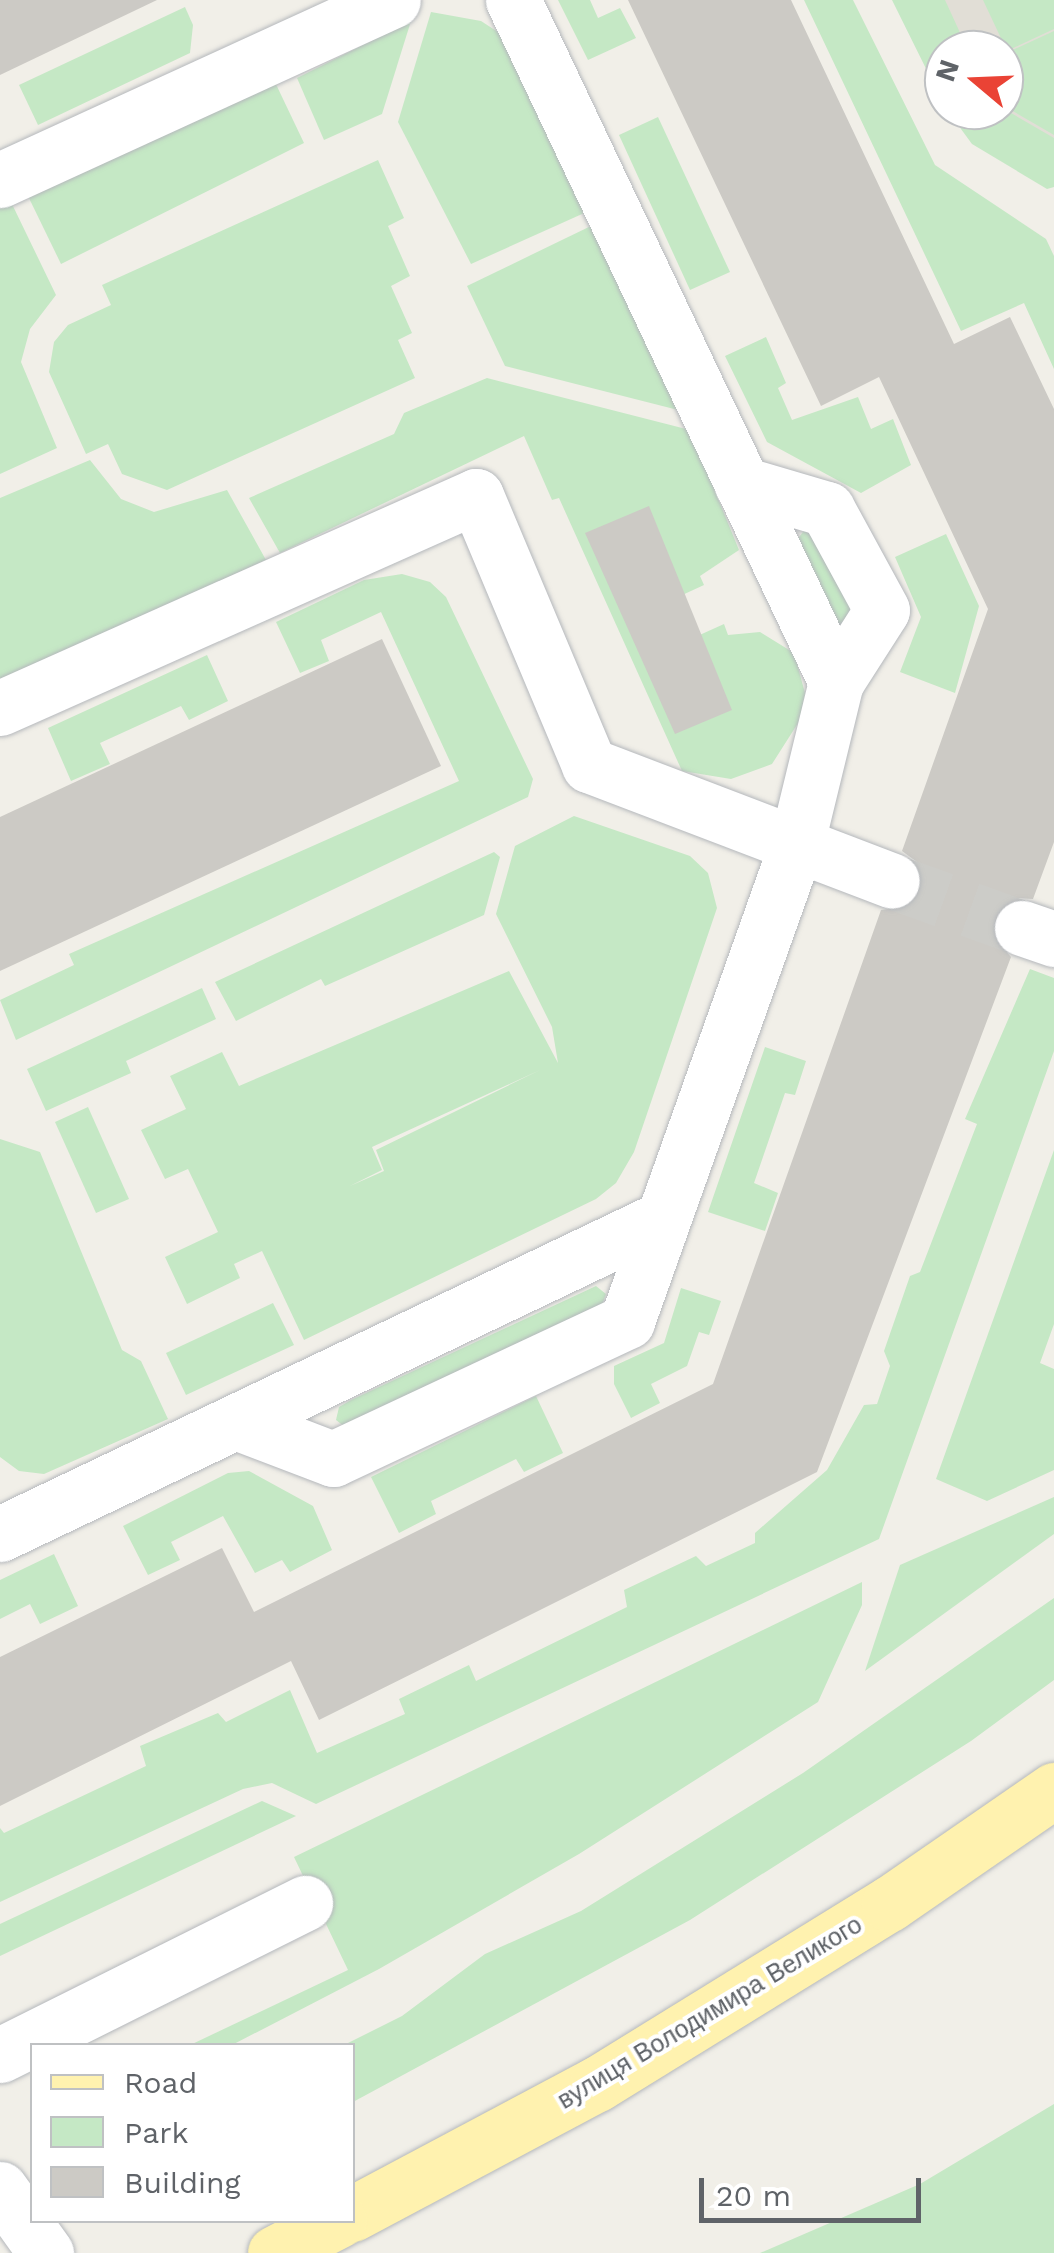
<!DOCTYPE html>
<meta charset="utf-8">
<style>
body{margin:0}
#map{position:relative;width:1054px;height:2253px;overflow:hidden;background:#f1efe8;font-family:"Work Sans",sans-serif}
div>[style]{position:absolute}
.education>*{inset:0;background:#e1ded6}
.green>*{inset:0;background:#c5e8c5}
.building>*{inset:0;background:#cccac5}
.minor-tunnel>*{height:55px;margin-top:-27.5px;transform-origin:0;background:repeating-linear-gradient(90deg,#ccccc8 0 55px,transparent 0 83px)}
.roads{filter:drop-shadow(0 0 2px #b5b8bc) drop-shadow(0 0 2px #b5b8bc)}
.minor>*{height:55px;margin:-27.5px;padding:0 27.5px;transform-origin:27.5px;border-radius:27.5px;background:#fff}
.major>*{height:55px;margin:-27.5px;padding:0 27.5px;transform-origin:27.5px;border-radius:27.5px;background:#fff2af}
span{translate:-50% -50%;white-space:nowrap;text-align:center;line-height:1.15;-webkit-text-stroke:8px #fff;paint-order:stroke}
.street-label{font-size:25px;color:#5f6368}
.legend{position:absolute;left:30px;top:2043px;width:325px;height:180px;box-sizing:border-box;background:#fff;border:2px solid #bfc1c3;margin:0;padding:12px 18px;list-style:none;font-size:30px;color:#5f6368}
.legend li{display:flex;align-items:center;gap:20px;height:50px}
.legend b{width:50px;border:2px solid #bfc1c3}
.north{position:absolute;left:924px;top:30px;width:100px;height:100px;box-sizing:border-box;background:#fff;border:2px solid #bfc1c3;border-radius:50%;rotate:289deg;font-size:28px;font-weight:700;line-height:40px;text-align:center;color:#5f6368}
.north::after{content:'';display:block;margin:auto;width:35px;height:45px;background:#ea4335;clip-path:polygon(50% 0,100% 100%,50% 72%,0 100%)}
.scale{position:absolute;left:699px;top:2178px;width:222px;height:45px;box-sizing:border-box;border:5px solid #5f6368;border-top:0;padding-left:12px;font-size:30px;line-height:35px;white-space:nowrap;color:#5f6368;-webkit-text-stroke:8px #fff;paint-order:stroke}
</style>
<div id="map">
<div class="education">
<div style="clip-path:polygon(942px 0,1054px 0,1054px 139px,1004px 110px,1004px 50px,967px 50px)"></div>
</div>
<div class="green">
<div style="clip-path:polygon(558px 0,590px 0,598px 18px,620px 8px,636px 38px,588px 60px)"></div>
<div style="clip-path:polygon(804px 0,853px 0,935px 165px,1046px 239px,1054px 256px,1054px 369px,1024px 303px,961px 331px)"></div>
<div style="clip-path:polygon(892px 0,945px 0,968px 50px,944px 50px,944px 105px)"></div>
<div style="clip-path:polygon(983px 0,1054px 0,1054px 29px,1007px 51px)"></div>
<div style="clip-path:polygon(185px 7px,193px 25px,190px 53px,38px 125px,19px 85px)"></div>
<div style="clip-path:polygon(431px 12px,481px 21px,501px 34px,591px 210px,471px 264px,398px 122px)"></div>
<div style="clip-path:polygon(411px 21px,382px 114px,324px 140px,297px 78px)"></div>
<div style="clip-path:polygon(1054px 31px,1054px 135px,1004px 106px,1004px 54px)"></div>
<div style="clip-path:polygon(273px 78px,304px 143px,61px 264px,27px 194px)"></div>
<div style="clip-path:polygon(1004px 109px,1054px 138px,1054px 187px,1047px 189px,972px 144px,947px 110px)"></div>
<div style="clip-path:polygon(658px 117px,730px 272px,690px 290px,619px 135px)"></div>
<div style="clip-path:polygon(378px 160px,404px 218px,388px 226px,410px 276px,391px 286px,412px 333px,398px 340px,415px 378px,167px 490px,122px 474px,108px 444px,86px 454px,49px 372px,54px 342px,68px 325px,111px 305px,102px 285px)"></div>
<div style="clip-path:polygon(11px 202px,56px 295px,30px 329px,21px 362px,57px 448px,0 474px,0 207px)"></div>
<div style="clip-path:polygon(595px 224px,682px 411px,505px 366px,467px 286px)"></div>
<div style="clip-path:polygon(766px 337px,786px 383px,778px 388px,792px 420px,858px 397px,871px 429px,893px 419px,911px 465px,861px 493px,767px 442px,725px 356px)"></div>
<div style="clip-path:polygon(487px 378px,690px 430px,739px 550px,700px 576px,704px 585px,654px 608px,673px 647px,724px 624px,728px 635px,760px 632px,794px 653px,805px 693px,800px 720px,772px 764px,731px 779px,682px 771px,559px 498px,552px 500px,524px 436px,280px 553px,249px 498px,394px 434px,404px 413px)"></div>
<div style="clip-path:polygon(90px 460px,121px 499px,154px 512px,227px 490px,266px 560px,0 683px,0 498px)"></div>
<div style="clip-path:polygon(808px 525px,861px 616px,843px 633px,797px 540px)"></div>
<div style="clip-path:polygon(946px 534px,979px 606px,955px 693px,900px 672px,921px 617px,895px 557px)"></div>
<div style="clip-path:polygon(402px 574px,430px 582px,446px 597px,533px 779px,528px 797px,16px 1040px,0 1000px,74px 965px,69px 954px,459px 781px,381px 612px,321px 640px,329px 661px,300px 673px,276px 622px,364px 580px)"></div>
<div style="clip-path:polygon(207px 655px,228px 701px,189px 720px,181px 706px,100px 743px,110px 764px,71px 781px,48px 728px)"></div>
<div style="clip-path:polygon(evenodd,574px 816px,690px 856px,708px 873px,717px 908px,634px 1152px,616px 1183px,596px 1199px,304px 1340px,262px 1251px,234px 1264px,240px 1278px,187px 1304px,165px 1257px,218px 1232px,188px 1169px,165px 1179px,141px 1130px,186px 1109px,170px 1076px,222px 1052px,239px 1086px,509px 971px,558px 1063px,552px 1027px,496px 914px,515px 846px,574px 816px,540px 1070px,376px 1150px,384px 1171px,350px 1186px,382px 1170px,372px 1147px,540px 1070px)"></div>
<div style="clip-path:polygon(494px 852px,500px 857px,484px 915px,325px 986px,321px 979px,236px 1021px,215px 982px)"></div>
<div style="clip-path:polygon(1030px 969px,1054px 978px,1054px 1051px,879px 1539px,316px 1804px,272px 1783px,243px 1789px,0 1902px,0 1828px,4px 1833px,146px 1766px,140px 1746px,218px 1713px,226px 1722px,290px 1690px,317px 1753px,405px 1714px,399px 1699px,469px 1665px,476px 1681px,627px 1607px,624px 1590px,696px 1556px,706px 1566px,755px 1543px,755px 1533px,827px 1470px,864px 1405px,877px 1404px,890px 1366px,884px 1351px,910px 1276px,920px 1272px,977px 1124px,965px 1119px)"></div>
<div style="clip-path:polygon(202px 988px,216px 1019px,126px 1061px,131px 1073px,46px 1111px,27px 1069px)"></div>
<div style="clip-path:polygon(765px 1047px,806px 1061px,795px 1095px,785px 1093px,754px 1183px,778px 1193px,765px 1231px,708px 1212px)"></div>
<div style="clip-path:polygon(88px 1107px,129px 1199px,96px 1213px,55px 1122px)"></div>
<div style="clip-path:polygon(0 1139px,40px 1152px,122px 1350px,141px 1361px,168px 1419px,44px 1474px,19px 1471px,0 1457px)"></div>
<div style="clip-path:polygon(1054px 1150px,1054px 1324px,1040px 1363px,1054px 1369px,1054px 1470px,987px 1501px,936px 1479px)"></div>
<div style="clip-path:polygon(596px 1286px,606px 1294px,601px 1308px,345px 1427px,336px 1420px,339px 1407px,351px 1400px)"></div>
<div style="clip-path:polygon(681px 1288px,721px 1301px,709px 1335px,699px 1332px,687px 1366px,651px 1384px,660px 1403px,631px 1418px,614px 1384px,614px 1366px,664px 1343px)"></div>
<div style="clip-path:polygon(273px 1303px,294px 1345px,186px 1395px,166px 1353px)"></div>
<div style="clip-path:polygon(536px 1396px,563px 1453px,524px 1472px,516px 1459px,431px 1501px,436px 1514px,399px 1533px,371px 1477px)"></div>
<div style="clip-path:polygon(249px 1471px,313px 1506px,332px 1550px,290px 1572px,282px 1560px,255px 1573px,223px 1516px,171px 1542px,180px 1560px,148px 1575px,123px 1526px,228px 1473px)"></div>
<div style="clip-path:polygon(1054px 1497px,1054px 1534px,865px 1671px,900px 1565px)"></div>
<div style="clip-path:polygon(54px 1554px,78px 1606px,40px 1624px,30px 1604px,0 1619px,0 1580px)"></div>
<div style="clip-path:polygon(862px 1582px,862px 1605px,818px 1702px,579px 1854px,379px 1969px,232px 2045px,188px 2046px,348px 1970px,294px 1857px)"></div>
<div style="clip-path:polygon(1054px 1598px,1054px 1680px,971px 1741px,690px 1920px,353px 2102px,352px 2046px,344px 2045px,402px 2016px,485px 1954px,581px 1911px,803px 1773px)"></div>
<div style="clip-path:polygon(262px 1801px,296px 1816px,0 1956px,0 1924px)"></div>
<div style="clip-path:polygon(1054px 2104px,1054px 2253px,760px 2253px,920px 2184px)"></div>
</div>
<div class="building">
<div style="clip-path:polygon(0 0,157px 0,0 75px)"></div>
<div style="clip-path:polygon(628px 0,791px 0,954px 344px,1010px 317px,1054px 409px,1054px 842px,1033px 899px,1015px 898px,993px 917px,992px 935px,1011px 957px,817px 1472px,319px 1720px,291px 1661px,0 1806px,0 1657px,222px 1548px,254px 1612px,713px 1384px,881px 910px,911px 906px,921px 891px,917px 862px,902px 851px,988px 609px,879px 377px,821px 406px)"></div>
<div style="clip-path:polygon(649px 506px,732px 710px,675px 734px,585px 533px)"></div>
<div style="clip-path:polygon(382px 639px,441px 766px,0 971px,0 817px)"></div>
</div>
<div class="minor-tunnel">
<div style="left:892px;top:881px;width:138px;rotate:19.9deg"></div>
</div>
<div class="roads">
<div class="minor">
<div style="left:513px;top:0;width:755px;rotate:64.66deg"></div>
<div style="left:0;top:180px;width:432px;rotate:-24.6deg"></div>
<div style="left:0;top:708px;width:521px;rotate:-24.01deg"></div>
<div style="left:476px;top:496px;width:292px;rotate:67.2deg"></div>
<div style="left:589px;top:765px;width:324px;rotate:20.9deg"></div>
<div style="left:1022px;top:928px;width:34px;rotate:19deg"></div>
<div style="left:236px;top:1422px;width:104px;rotate:20.9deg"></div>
<div style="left:333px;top:1459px;width:325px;rotate:-25.1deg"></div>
<div style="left:627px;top:1321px;width:504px;rotate:-70.41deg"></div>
<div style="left:796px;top:846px;width:169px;rotate:-76.3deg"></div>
<div style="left:836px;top:682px;width:85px;rotate:-57.4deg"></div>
<div style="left:882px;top:610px;width:115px;rotate:-118.6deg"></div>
<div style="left:827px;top:509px;width:89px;rotate:-163.6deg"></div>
<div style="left:0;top:1534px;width:732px;rotate:-25.48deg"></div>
<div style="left:0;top:2055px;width:341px;rotate:-26.5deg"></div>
<div style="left:0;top:2189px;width:79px;rotate:54.3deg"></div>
</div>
<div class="major">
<div style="left:352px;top:2214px;width:277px;rotate:-28deg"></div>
<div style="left:597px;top:2084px;width:343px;rotate:-31.7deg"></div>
<div style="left:889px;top:1904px;width:201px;rotate:-34.6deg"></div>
<div style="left:275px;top:2253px;width:72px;rotate:-27.3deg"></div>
</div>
</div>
<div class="street-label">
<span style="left:710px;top:2013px;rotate:-31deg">вулиця Володимира Великого</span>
</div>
<ul class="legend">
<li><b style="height:12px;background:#fff2af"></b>Road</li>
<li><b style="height:28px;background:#c5e8c5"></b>Park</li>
<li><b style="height:28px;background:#cccac5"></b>Building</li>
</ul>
<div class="north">N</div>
<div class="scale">20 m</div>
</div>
